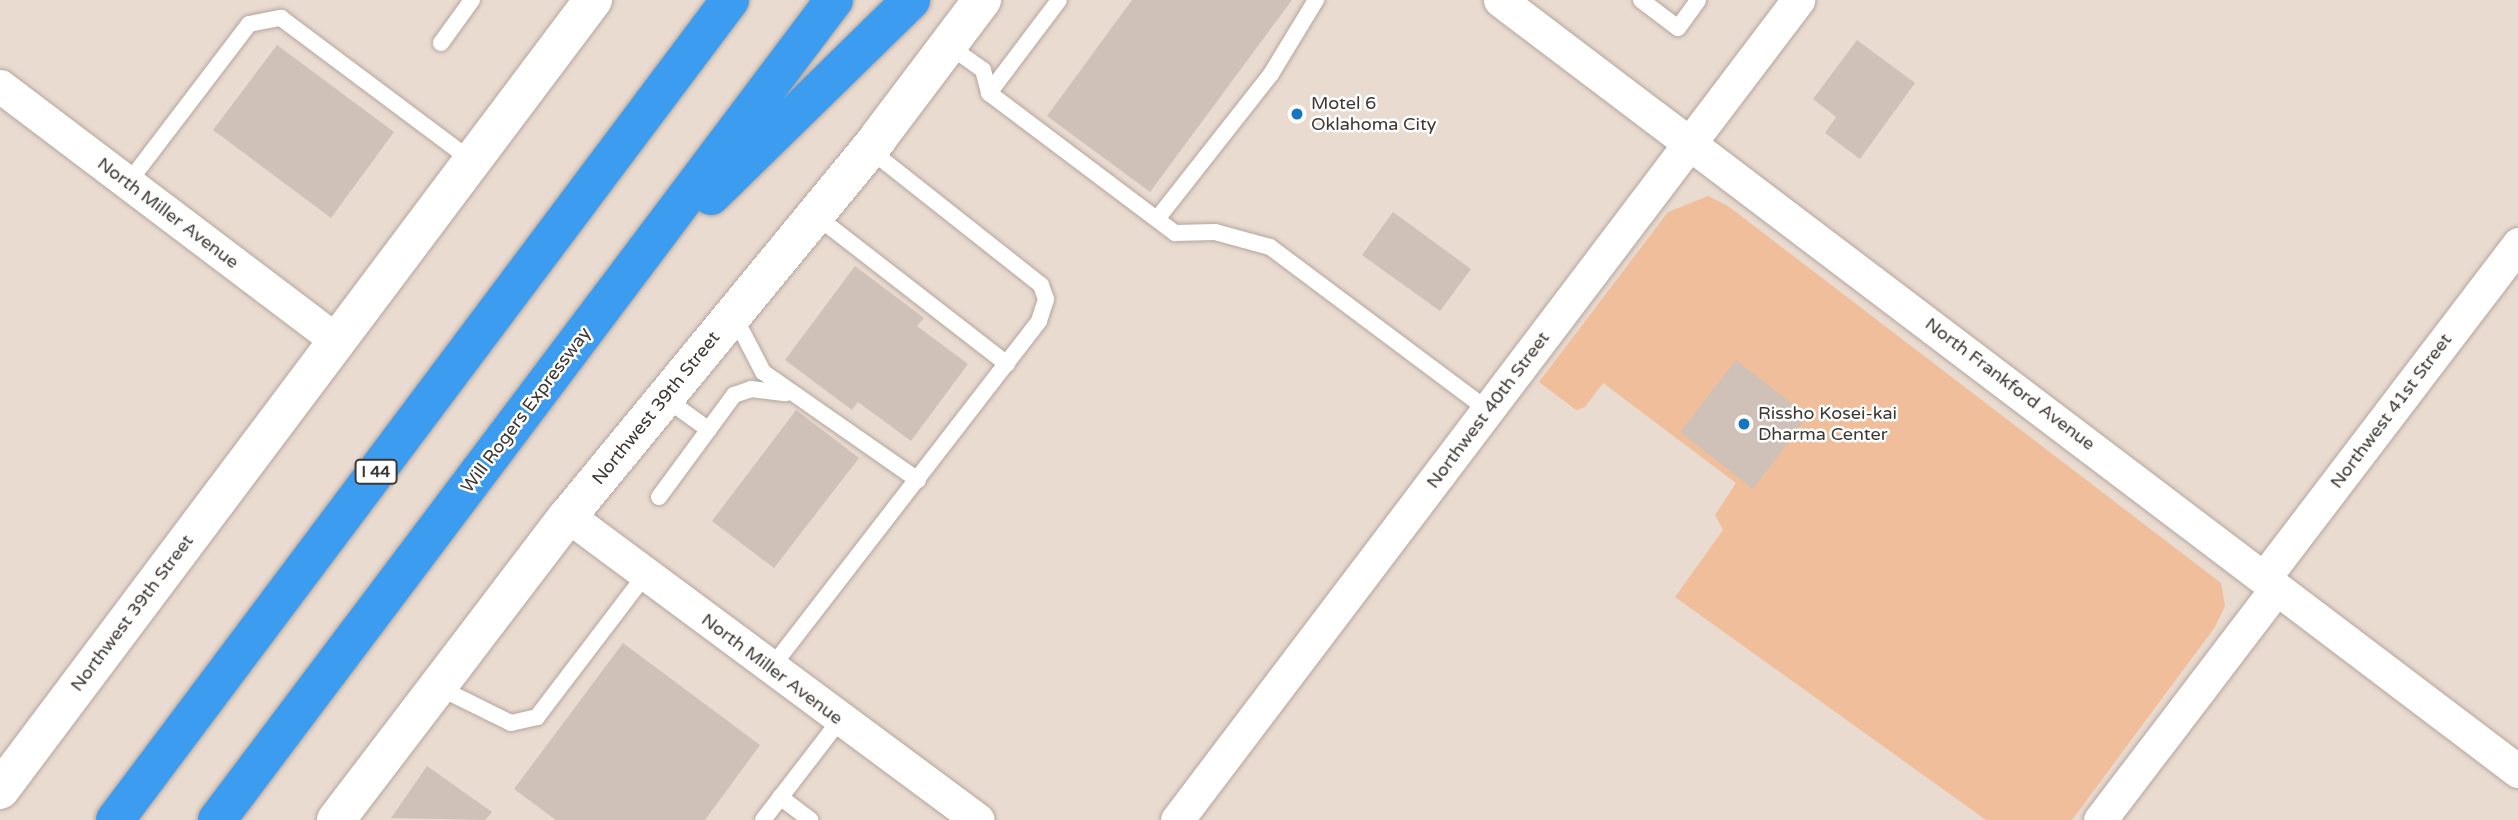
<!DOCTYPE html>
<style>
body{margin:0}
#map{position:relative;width:2518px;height:820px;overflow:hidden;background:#eadbd1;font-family:"Varela Round",sans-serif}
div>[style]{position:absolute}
.green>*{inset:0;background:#f0be9a}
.building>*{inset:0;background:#cfc1b7}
.roads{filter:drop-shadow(0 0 2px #b4a69c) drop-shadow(0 0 2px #b4a69c)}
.lane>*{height:16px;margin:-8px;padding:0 8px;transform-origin:8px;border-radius:8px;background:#fff}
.street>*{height:33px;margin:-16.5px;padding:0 16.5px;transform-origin:16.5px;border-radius:16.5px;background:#fff}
.secondary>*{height:38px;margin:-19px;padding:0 19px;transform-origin:19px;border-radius:19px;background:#fff}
.highway>*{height:38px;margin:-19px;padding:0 19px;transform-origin:19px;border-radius:19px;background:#3c9cf0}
.dots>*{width:19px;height:19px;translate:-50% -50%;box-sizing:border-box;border:4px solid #fff;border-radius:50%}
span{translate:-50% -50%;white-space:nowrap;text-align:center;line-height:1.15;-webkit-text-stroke:5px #fff;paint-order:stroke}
.shield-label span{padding:2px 5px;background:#fff;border:2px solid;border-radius:5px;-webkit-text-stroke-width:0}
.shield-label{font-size:16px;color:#3d3733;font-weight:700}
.poi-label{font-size:18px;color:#3d3733}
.left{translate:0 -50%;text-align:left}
.street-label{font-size:18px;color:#3d3733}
</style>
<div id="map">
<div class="green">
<div style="clip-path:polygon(1708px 196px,1728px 206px,2221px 583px,2225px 606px,2215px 627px,2072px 820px,1986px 820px,1675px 597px,1723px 530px,1715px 515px,1736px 483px,1603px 383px,1585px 407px,1576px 410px,1539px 382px,1668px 212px)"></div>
</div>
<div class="building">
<div style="clip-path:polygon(1132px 0,1292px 0,1150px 192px,1047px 116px)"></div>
<div style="clip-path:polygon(1857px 40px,1915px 83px,1860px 159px,1825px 133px,1836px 117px,1813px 99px)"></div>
<div style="clip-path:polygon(277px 45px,394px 132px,331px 218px,213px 130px)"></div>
<div style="clip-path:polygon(1393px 212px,1471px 269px,1440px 311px,1362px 255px)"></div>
<div style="clip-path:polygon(855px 266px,924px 318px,917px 326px,968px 364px,911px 441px,858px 402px,852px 410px,785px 360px)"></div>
<div style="clip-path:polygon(1736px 360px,1808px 416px,1753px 489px,1680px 432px)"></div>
<div style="clip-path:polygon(796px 410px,859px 458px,774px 568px,712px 521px)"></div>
<div style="clip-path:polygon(623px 643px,760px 745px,705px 820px,556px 820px,514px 789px)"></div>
<div style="clip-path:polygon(427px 766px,492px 812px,485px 820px,391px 818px)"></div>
</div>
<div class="roads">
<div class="lane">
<div style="left:1641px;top:0;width:46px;rotate:37.1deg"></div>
<div style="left:1678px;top:28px;width:34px;rotate:-54deg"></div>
<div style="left:441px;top:43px;width:53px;rotate:-54.2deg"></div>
<div style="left:948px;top:45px;width:43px;rotate:35.5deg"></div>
<div style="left:983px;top:70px;width:24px;rotate:75deg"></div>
<div style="left:989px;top:93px;width:233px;rotate:37deg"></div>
<div style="left:1175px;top:233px;width:40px;rotate:-1.4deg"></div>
<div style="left:1215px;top:232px;width:57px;rotate:15.3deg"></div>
<div style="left:1270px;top:247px;width:272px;rotate:36.8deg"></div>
<div style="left:989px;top:93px;width:116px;rotate:-53deg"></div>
<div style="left:128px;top:183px;width:200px;rotate:-52.7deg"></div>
<div style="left:249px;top:24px;width:33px;rotate:-11deg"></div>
<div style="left:281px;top:18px;width:239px;rotate:36.8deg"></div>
<div style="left:815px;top:215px;width:243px;rotate:37.8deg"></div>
<div style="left:1157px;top:219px;width:184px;rotate:-51.8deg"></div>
<div style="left:1271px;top:74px;width:87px;rotate:-58.7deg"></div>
<div style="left:734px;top:316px;width:63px;rotate:62.6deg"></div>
<div style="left:763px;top:372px;width:189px;rotate:34.9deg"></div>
<div style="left:665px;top:398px;width:54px;rotate:36deg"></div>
<div style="left:659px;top:497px;width:127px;rotate:-53.7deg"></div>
<div style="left:734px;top:395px;width:18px;rotate:-19deg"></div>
<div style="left:751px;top:389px;width:35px;rotate:7deg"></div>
<div style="left:771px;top:668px;width:438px;rotate:-52.3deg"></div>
<div style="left:1039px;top:321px;width:23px;rotate:-72deg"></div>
<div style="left:1046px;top:299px;width:15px;rotate:-110deg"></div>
<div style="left:1041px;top:285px;width:219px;rotate:-141.7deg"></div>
<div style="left:438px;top:687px;width:81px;rotate:26.3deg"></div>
<div style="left:511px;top:723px;width:27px;rotate:-13deg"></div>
<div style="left:537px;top:717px;width:180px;rotate:-52.7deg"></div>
<div style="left:780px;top:797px;width:38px;rotate:37deg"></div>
<div style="left:763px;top:820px;width:126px;rotate:-52.4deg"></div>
</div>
<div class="street">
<div style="left:1500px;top:0;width:1277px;rotate:37.14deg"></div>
<div style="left:0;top:86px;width:423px;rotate:37.1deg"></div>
<div style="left:568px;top:516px;width:510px;rotate:36.56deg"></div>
<div style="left:2264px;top:578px;width:420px;rotate:-52.7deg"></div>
<div style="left:1177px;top:820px;width:1029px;rotate:-52.86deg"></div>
<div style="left:2100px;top:820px;width:289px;rotate:-52.7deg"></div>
</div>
<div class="secondary">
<div style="left:0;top:790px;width:988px;rotate:-53.11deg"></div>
<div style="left:336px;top:820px;width:382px;rotate:-52.7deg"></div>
<div style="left:568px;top:516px;width:489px;rotate:-50.6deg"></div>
<div style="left:878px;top:138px;width:173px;rotate:-53deg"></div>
</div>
<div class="highway">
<div style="left:711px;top:196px;width:280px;rotate:-44.4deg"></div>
<div style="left:115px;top:820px;width:1025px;rotate:-53.13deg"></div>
<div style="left:217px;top:820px;width:1026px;rotate:-53.04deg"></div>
</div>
</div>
<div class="dots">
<div style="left:1297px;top:114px;background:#1475c1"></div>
<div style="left:1744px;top:424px;background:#1475c1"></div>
</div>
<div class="shield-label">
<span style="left:376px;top:472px">I 44</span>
</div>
<div class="poi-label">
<span class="left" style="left:1311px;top:114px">Motel 6<br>Oklahoma City</span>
<span class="left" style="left:1758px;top:424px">Rissho Kosei-kai<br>Dharma Center</span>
</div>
<div class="street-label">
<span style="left:168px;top:213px;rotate:37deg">North Miller Avenue</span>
<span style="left:2010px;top:384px;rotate:37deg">North Frankford Avenue</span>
<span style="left:656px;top:408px;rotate:-51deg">Northwest 39th Street</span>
<span style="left:526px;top:410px;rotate:-53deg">Will Rogers Expressway</span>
<span style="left:1488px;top:410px;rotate:-53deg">Northwest 40th Street</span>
<span style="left:2391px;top:411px;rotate:-53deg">Northwest 41st Street</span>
<span style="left:132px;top:613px;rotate:-53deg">Northwest 39th Street</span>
<span style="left:772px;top:669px;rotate:37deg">North Miller Avenue</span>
</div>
</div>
